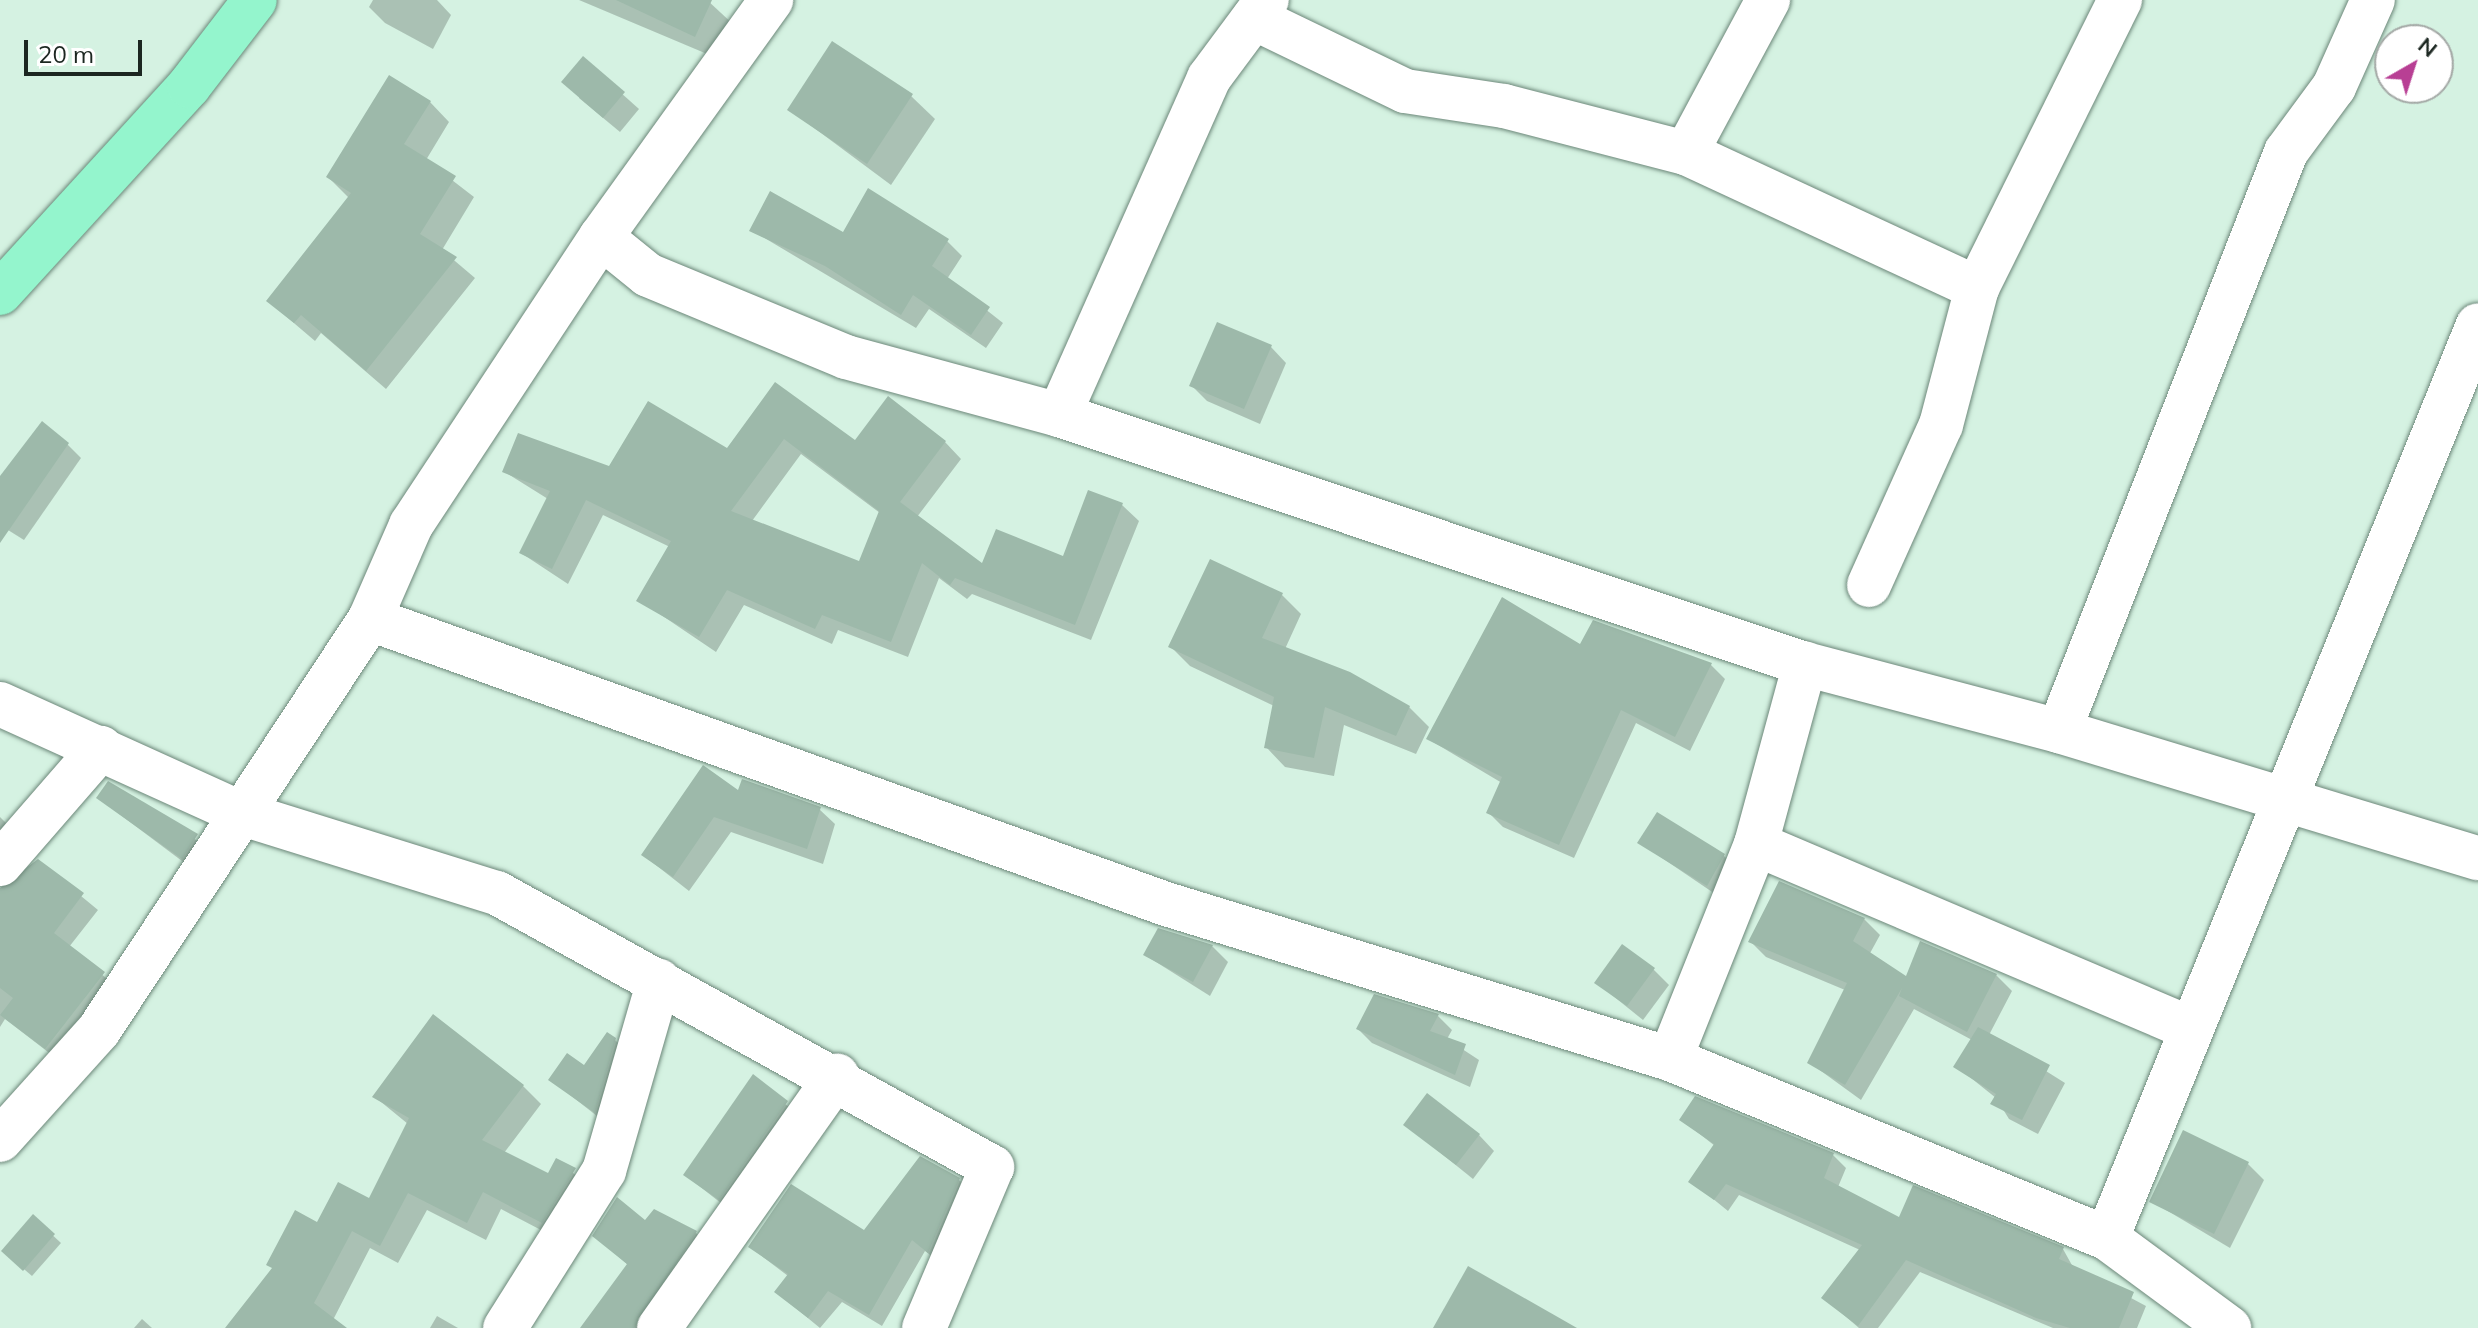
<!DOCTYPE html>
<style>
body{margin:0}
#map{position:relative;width:2478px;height:1328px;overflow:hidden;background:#d5f2e2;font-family:Mulish,sans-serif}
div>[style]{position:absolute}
.shadow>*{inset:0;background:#0003}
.building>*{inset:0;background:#9db9aa}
.roads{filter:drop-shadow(0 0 2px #6c8779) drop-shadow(0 0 2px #6c8779)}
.minor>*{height:44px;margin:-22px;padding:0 22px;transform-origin:22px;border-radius:22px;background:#fff}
.primary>*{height:44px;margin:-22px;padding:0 22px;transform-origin:22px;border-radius:22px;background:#94f5cd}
span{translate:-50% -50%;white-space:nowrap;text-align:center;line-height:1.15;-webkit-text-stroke:7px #fff;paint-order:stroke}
.north{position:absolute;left:2374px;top:24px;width:80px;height:80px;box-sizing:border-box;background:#fff;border:2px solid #a4a9a6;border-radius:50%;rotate:39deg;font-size:22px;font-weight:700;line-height:32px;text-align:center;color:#1c2721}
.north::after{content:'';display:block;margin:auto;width:28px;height:36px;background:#b83f94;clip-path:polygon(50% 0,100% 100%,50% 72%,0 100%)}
.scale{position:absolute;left:24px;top:40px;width:118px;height:36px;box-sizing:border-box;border:4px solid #1c2721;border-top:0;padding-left:10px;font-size:24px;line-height:28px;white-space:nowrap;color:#1c2721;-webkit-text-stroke:6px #fff;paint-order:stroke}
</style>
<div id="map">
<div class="shadow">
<div style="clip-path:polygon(373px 0,437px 0,451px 15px,433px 49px,385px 23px,369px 7px)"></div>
<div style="clip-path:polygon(579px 0,707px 0,734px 25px,719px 59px)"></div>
<div style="clip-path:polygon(583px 59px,639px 109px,620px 132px,579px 98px)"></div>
<div style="clip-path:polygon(911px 96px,935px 119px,891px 185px,790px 110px)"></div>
<div style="clip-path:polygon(430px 102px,449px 122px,426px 160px,474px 197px,442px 250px,475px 278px,386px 389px,321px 333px,315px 341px,268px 301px,349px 198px,328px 177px)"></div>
<div style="clip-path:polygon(751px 230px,947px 241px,962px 256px,947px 279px,1003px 323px,986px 348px,929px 309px,916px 328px)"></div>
<div style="clip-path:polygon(1271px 347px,1286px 363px,1260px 424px,1207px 401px,1191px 385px)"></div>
<div style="clip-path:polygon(evenodd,776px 385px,855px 443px,889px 399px,945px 442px,961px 459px,917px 517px,983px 567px,1065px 559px,1122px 505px,1139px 521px,1091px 640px,972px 594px,967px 599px,939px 578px,908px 657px,838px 630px,832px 644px,744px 605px,716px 652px,639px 600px,670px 547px,603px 515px,568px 584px,521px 553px,548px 499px,505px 472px,610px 468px,728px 451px,776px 385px,801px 454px,880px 513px,861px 564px,752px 521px,801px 454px)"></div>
<div style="clip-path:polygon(67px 444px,81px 458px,24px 540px,0 525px,0 488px)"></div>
<div style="clip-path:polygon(1282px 595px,1301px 614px,1285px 649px,1409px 707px,1429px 727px,1416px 754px,1344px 725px,1334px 776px,1285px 767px,1266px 747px,1274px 706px,1190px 666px,1171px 647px)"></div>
<div style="clip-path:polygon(1581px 646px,1711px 665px,1725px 679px,1690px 751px,1636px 723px,1574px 858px,1503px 827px,1488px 812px,1502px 783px,1428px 739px)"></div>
<div style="clip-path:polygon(109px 783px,213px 851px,198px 873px,98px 798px)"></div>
<div style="clip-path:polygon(739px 793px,819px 809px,835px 824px,823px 864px,731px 832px,689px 891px,643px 855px)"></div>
<div style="clip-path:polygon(0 817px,17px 834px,0 853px)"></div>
<div style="clip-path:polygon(1640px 843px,1724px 856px,1740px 872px,1724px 900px)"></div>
<div style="clip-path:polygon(41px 863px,98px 910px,69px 947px,118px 988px,61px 1062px,5px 1019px,0 1027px,0 918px)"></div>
<div style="clip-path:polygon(1864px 919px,1880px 935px,1869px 955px,1907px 979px,1996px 975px,2012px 991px,1989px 1035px,2065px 1083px,2038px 1134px,2009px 1119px,1996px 1098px,1956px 1066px,1972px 1040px,1914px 1009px,1861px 1100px,1810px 1063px,1845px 990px,1766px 957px,1751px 942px)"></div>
<div style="clip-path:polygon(1212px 946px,1228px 962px,1210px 996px,1145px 955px)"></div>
<div style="clip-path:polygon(1653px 969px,1669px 985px,1643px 1020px,1597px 983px)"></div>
<div style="clip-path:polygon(1438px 1016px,1452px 1030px,1447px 1039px,1479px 1060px,1470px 1087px,1372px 1043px,1358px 1029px)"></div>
<div style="clip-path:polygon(615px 1040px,631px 1056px,611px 1127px,551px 1080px,584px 1068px)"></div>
<div style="clip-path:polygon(753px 1077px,803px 1119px,735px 1214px,685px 1175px)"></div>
<div style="clip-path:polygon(523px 1086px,541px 1104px,504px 1153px,549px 1175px,557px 1161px,593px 1188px,560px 1240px,501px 1209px,486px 1240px,427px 1210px,398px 1263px,370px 1248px,333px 1320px,340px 1328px,228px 1328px,318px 1225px,370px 1201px,408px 1124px,375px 1097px)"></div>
<div style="clip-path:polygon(1696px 1099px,1833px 1155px,1846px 1168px,1838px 1187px,1900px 1219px,2063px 1249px,2073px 1267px,2146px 1306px,2137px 1328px,2053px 1328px,1920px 1272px,1878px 1328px,1859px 1328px,1824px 1298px,1860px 1250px,1739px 1195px,1728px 1211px,1691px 1181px,1715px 1146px,1682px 1120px)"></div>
<div style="clip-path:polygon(1406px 1125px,1479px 1135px,1494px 1151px,1473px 1179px)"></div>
<div style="clip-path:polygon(2248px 1164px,2264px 1180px,2230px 1248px,2151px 1201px)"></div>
<div style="clip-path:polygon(959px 1180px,972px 1192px,942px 1264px,925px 1251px,882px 1326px,842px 1302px,820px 1328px,776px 1292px,788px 1276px,750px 1247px,865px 1233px)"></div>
<div style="clip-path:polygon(33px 1217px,61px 1243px,32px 1276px,11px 1258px)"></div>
<div style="clip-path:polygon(645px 1222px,696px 1233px,709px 1247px,652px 1328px,583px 1328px,628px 1265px,595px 1236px)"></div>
<div style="clip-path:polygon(437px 1316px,458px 1328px,430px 1328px)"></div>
<div style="clip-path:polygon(142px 1319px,152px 1328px,134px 1328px)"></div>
</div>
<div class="building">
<div style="clip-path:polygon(616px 0,712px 0,695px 37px)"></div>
<div style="clip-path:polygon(832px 41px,913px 94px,867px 164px,787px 110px)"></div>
<div style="clip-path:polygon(583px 56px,625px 92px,603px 118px,561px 82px)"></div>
<div style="clip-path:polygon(389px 75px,431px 101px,404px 144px,456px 176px,420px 234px,457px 257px,366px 371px,301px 315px,294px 323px,266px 301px,351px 193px,326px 177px)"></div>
<div style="clip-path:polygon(868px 188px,949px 239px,932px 266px,990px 307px,971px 335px,913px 295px,901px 315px,825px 266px,749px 231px,770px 191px,843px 232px)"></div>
<div style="clip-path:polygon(1217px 322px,1272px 345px,1244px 409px,1189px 386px)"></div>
<div style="clip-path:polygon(evenodd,775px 382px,855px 440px,888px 396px,946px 441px,900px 502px,982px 563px,996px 529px,1063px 556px,1088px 490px,1123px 503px,1075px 625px,955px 578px,950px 585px,922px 563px,891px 642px,822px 615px,815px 629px,727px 590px,699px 637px,636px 601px,671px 541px,586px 500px,552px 569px,519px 553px,550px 491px,502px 472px,518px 433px,609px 466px,648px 401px,727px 448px,775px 382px,784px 439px,879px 511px,859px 561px,731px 511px,784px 439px)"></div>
<div style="clip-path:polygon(42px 421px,69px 443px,0 543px,0 476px)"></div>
<div style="clip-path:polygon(1210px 559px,1283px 593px,1262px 638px,1350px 672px,1410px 706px,1396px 736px,1325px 707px,1314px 758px,1264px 748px,1274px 697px,1168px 647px)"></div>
<div style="clip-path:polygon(1502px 597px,1580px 644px,1593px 620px,1712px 663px,1675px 737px,1621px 710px,1559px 845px,1486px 813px,1502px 777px,1426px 739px)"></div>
<div style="clip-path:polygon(703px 765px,738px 790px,742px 779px,821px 807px,807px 849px,714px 817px,673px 877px,641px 855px)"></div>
<div style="clip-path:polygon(108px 781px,198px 834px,182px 859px,96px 798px)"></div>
<div style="clip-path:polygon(1657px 812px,1725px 854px,1707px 886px,1637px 843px)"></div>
<div style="clip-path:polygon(38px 859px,84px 893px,54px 933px,105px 972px,45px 1049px,0 1015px,13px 998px,0 988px,0 888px)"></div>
<div style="clip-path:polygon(1779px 881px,1865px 918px,1853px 941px,1906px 976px,1920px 941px,1997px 974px,1967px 1032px,1899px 996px,1902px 988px,1845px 1085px,1807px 1063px,1847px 983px,1748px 942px)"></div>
<div style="clip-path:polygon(1158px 928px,1213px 945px,1193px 982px,1143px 955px)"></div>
<div style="clip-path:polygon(1622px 944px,1655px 968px,1627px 1006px,1594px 983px)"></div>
<div style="clip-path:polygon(1374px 994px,1439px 1014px,1430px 1031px,1466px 1044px,1455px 1075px,1356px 1029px)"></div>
<div style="clip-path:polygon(433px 1014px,524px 1085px,482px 1140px,548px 1173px,556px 1158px,576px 1168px,542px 1223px,483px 1192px,467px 1223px,408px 1193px,380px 1246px,352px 1231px,314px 1303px,347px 1328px,225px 1328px,272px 1268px,266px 1265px,295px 1210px,317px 1222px,338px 1182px,369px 1198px,409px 1118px,372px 1097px)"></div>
<div style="clip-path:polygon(1978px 1027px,2050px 1065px,2022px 1120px,1990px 1104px,1996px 1094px,1953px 1067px)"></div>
<div style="clip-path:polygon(607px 1032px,616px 1038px,595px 1113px,548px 1080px,567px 1053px,584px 1065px)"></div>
<div style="clip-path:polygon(753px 1074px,788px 1101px,719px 1200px,683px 1175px)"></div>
<div style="clip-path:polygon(1427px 1093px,1480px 1134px,1456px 1165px,1403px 1125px)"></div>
<div style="clip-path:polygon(1695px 1096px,1834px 1153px,1824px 1178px,1899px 1217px,1913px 1185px,2064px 1247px,2059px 1259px,2134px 1292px,2119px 1328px,2070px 1328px,2036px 1318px,1906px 1260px,1858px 1326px,1821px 1298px,1862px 1245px,1726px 1184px,1714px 1200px,1688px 1182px,1714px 1144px,1679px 1120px)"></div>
<div style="clip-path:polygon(2183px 1130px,2249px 1162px,2214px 1234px,2149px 1202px)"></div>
<div style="clip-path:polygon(920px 1156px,960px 1178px,928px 1253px,912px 1240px,869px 1315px,828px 1291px,808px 1318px,774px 1292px,788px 1274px,748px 1247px,791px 1184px,864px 1230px)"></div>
<div style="clip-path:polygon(617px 1197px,645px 1220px,654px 1209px,697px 1231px,634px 1328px,580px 1328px,627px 1264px,592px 1236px)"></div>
<div style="clip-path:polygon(33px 1214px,55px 1234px,23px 1271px,1px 1251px)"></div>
<div style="clip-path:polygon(1468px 1266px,1577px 1328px,1433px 1328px)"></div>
</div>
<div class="roads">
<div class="minor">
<div style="left:1254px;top:18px;width:168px;rotate:25.8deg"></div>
<div style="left:1405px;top:91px;width:100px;rotate:8.6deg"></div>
<div style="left:1504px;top:106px;width:188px;rotate:14.5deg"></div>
<div style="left:1686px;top:153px;width:321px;rotate:24.9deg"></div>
<div style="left:1686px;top:153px;width:174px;rotate:-61.8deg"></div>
<div style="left:601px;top:237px;width:60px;rotate:39deg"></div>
<div style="left:648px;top:275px;width:214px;rotate:22.5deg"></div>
<div style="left:846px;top:357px;width:221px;rotate:15.2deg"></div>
<div style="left:1059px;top:415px;width:786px;rotate:18.46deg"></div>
<div style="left:1805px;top:664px;width:263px;rotate:14.8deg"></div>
<div style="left:2059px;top:731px;width:438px;rotate:16.9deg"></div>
<div style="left:1059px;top:415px;width:369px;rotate:-66deg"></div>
<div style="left:1209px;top:78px;width:97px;rotate:-53.4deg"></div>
<div style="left:1869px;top:585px;width:175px;rotate:-65.8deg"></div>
<div style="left:1941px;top:425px;width:142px;rotate:-75.3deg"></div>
<div style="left:1977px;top:288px;width:322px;rotate:-63.6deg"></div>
<div style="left:370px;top:619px;width:845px;rotate:19.7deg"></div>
<div style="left:1166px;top:904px;width:527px;rotate:17.09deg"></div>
<div style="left:1670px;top:1059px;width:472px;rotate:22.3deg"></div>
<div style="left:2107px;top:1238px;width:152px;rotate:36.4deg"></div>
<div style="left:0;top:704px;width:267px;rotate:24.4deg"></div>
<div style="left:243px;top:814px;width:266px;rotate:17.3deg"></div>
<div style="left:497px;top:893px;width:566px;rotate:28.97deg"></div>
<div style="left:992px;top:1167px;width:175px;rotate:112.9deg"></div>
<div style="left:2059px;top:731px;width:622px;rotate:-68.59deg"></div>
<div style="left:2286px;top:152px;width:81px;rotate:-53.6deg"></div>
<div style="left:2334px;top:87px;width:95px;rotate:-65.9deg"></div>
<div style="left:1756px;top:844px;width:470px;rotate:23deg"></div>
<div style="left:0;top:864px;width:154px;rotate:-49deg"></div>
<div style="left:1670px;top:1059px;width:232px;rotate:-68.2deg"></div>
<div style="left:1756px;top:844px;width:187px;rotate:-74.8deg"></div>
<div style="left:0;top:1140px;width:148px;rotate:-48deg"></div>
<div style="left:99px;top:1030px;width:492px;rotate:-56.6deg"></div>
<div style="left:370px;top:619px;width:103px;rotate:-66.4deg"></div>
<div style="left:411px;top:525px;width:345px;rotate:-56.6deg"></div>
<div style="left:601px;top:237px;width:292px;rotate:-54.3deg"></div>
<div style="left:2107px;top:1238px;width:985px;rotate:-67.89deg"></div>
<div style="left:505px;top:1328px;width:186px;rotate:-57.8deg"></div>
<div style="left:604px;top:1171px;width:198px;rotate:-73.9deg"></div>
<div style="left:659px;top:1328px;width:309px;rotate:-54.8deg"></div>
</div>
<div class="primary">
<div style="left:0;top:293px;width:280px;rotate:-47.6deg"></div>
<div style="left:189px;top:86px;width:108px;rotate:-52.5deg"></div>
</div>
</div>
<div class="north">N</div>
<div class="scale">20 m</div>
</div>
